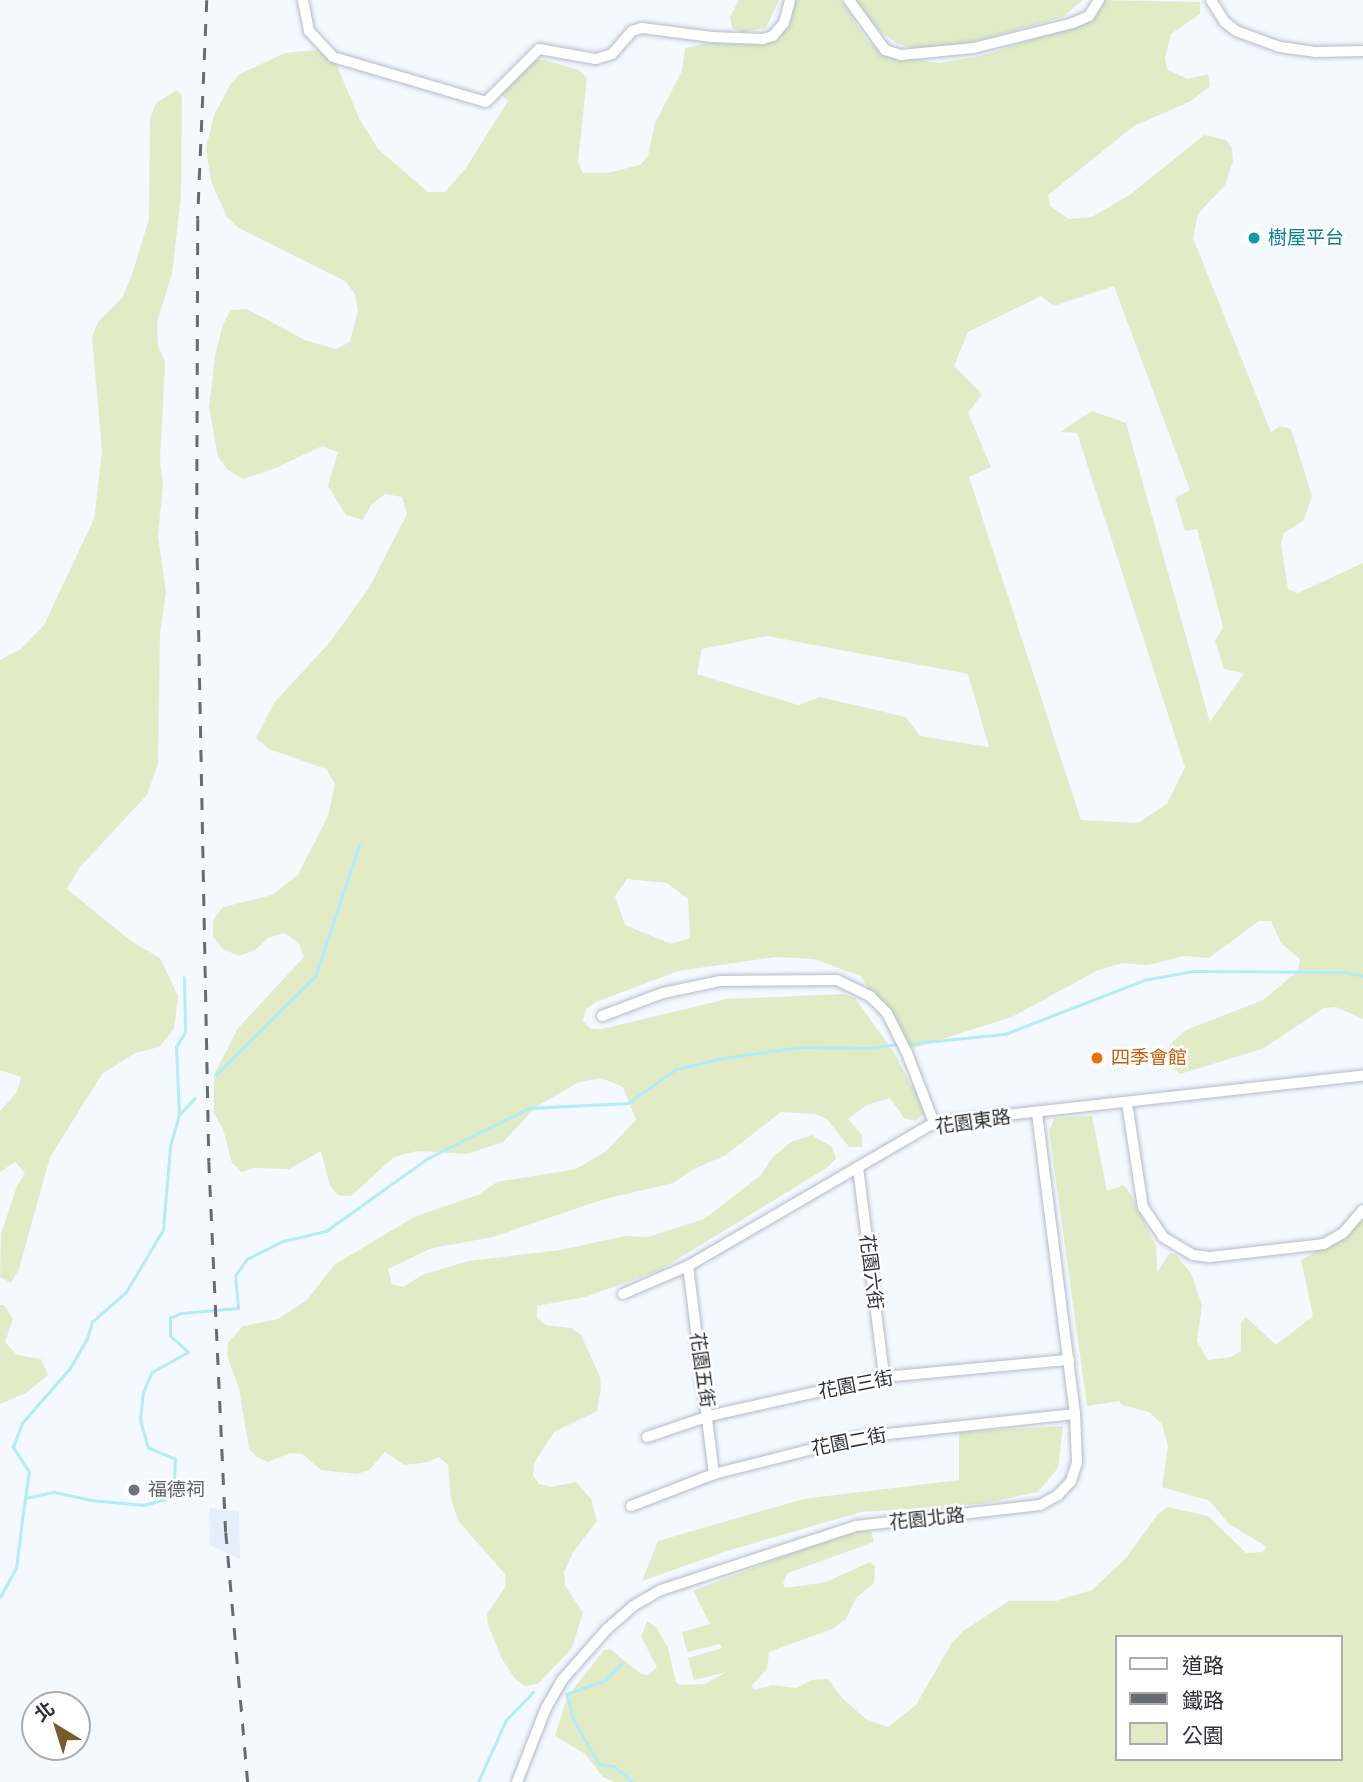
<!DOCTYPE html>
<meta charset="utf-8">
<style>
body{margin:0}
#map{position:relative;width:1363px;height:1782px;overflow:hidden;background:#f4f8ff;font-family:Quicksand,"Noto Sans TC",sans-serif}
div>[style]{position:absolute}
.built>*{inset:0;background:#e5eefc}
.green>*{inset:0;background:#e1ecc7}
.stream>*{height:2.5px;margin:-1.25px;padding:0 1.25px;transform-origin:1.25px;border-radius:1.25px;background:#b2ecf8}
.roads{filter:drop-shadow(0 0 2px #b4bbc6) drop-shadow(0 0 2px #b4bbc6)}
.minor>*{height:10px;margin:-5px;padding:0 5px;transform-origin:5px;border-radius:5px;background:#fff}
.rail>*{height:2.5px;margin-top:-1.25px;transform-origin:0;background:repeating-linear-gradient(90deg,#686c71 0 12px,transparent 0 24px)}
.dots>*{width:19px;height:19px;translate:-50% -50%;box-sizing:border-box;border:4px solid #fff;border-radius:50%}
span{translate:-50% -50%;white-space:nowrap;text-align:center;line-height:1.15;-webkit-text-stroke:5px #fff;paint-order:stroke}
.culture-label{font-size:19px;color:#0d838f}
.left{translate:0 -50%;text-align:left}
.food-label{font-size:19px;color:#c56008}
.street-label{font-size:19px;color:#2d3034}
.worship-label{font-size:19px;color:#5b616d}
.legend{position:absolute;left:1115px;top:1635px;width:228px;height:126px;box-sizing:border-box;background:#fff;border:2px solid #abacae;margin:0;padding:9px 12px;list-style:none;font-size:21px;color:#2d3034}
.legend li{display:flex;align-items:center;gap:14px;height:35px}
.legend b{width:35px;border:2px solid #abacae}
.north{position:absolute;left:21px;top:1691px;width:70px;height:70px;box-sizing:border-box;background:#fff;border:2px solid #abacae;border-radius:50%;rotate:322deg;font-size:19px;font-weight:700;line-height:28px;text-align:center;color:#2d3034}
.north::after{content:'';display:block;margin:auto;width:24px;height:32px;background:#745c2d;clip-path:polygon(50% 0,100% 100%,50% 72%,0 100%)}
</style>
<div id="map">
<div class="built">
<div style="clip-path:polygon(209px 1508px,239px 1512px,240px 1559px,210px 1545px)"></div>
</div>
<div class="green">
<div style="clip-path:polygon(739px 0,779px 0,766px 28px,743px 32px,732px 28px,730px 17px)"></div>
<div style="clip-path:polygon(evenodd,794px 0,841px 0,866px 39px,883px 55px,939px 63px,985px 55px,1055px 32px,1093px 9px,1098px 0,1200px 2px,1200px 14px,1171px 34px,1165px 58px,1167px 69px,1187px 79px,1208px 74px,1210px 86px,1191px 101px,1134px 126px,1048px 195px,1050px 206px,1069px 219px,1092px 217px,1131px 194px,1204px 135px,1226px 140px,1232px 149px,1233px 161px,1225px 185px,1198px 214px,1193px 238px,1271px 432px,1280px 426px,1291px 429px,1312px 496px,1304px 520px,1284px 533px,1281px 544px,1288px 589px,1298px 593px,1363px 563px,1363px 1019px,1336px 1007px,1324px 1008px,1262px 1049px,1180px 1074px,1171px 1065px,1169px 1045px,1186px 1030px,1263px 1000px,1298px 971px,1300px 959px,1281px 943px,1271px 921px,1259px 921px,1209px 958px,1184px 956px,1148px 965px,1122px 963px,1098px 970px,1012px 1017px,917px 1047px,905px 1048px,897px 1039px,861px 976px,814px 959px,776px 957px,678px 971px,596px 1002px,586px 1009px,583px 1021px,591px 1029px,602px 1029px,727px 999px,844px 994px,855px 998px,895px 1054px,910px 1084px,925px 1101px,925px 1113px,915px 1121px,904px 1118px,890px 1098px,867px 1105px,848px 1119px,862px 1135px,862px 1147px,849px 1147px,827px 1119px,816px 1114px,781px 1112px,726px 1155px,692px 1170px,673px 1183px,601px 1200px,493px 1237px,432px 1248px,388px 1269px,392px 1284px,403px 1287px,422px 1275px,468px 1261px,560px 1250px,626px 1236px,648px 1237px,704px 1219px,760px 1176px,773px 1157px,791px 1142px,812px 1135px,832px 1147px,836px 1158px,828px 1167px,658px 1271px,585px 1297px,537px 1306px,537px 1318px,546px 1325px,571px 1328px,581px 1335px,600px 1377px,601px 1389px,597px 1411px,554px 1432px,534px 1463px,533px 1475px,539px 1484px,551px 1487px,576px 1482px,591px 1499px,597px 1521px,574px 1551px,564px 1572px,565px 1585px,583px 1613px,572px 1648px,538px 1684px,525px 1686px,515px 1679px,502px 1659px,488px 1625px,487px 1614px,506px 1586px,505px 1574px,459px 1522px,451px 1499px,448px 1465px,439px 1457px,428px 1462px,404px 1465px,385px 1452px,369px 1470px,357px 1474px,321px 1470px,302px 1454px,290px 1453px,268px 1462px,257px 1457px,249px 1449px,239px 1389px,227px 1355px,228px 1343px,243px 1326px,278px 1319px,307px 1300px,334px 1265px,414px 1217px,478px 1195px,497px 1182px,576px 1169px,605px 1152px,636px 1120px,623px 1087px,601px 1078px,577px 1083px,536px 1107px,503px 1142px,467px 1154px,417px 1151px,394px 1157px,351px 1196px,338px 1195px,330px 1186px,321px 1151px,289px 1169px,253px 1168px,242px 1172px,232px 1163px,223px 1129px,214px 1113px,214px 1075px,238px 1028px,304px 957px,298px 942px,284px 933px,268px 938px,255px 950px,239px 956px,223px 949px,213px 937px,213px 920px,223px 907px,272px 895px,298px 875px,328px 816px,335px 784px,326px 769px,269px 749px,256px 738px,274px 703px,330px 642px,369px 588px,407px 514px,402px 497px,385px 494px,371px 505px,363px 520px,346px 515px,328px 486px,338px 452px,322px 446px,276px 468px,243px 479px,228px 470px,218px 457px,209px 407px,215px 356px,223px 324px,231px 310px,247px 309px,305px 340px,336px 349px,350px 342px,358px 310px,355px 294px,345px 281px,239px 228px,227px 217px,211px 181px,206px 148px,214px 115px,230px 85px,240px 74px,285px 53px,316px 50px,334px 59px,360px 120px,378px 149px,428px 192px,445px 192px,466px 168px,508px 101px,500px 93px,533px 60px,545px 60px,579px 70px,587px 78px,578px 162px,583px 173px,607px 173px,640px 165px,648px 156px,655px 123px,682px 71px,685px 48px,707px 43px,765px 45px,777px 37px,794px 0,1114px 286px,1190px 490px,1175px 498px,1185px 531px,1197px 529px,1223px 627px,1215px 641px,1224px 669px,1244px 673px,1210px 722px,1126px 423px,1092px 411px,1060px 432px,1077px 433px,1185px 767px,1167px 804px,1138px 823px,1081px 820px,969px 477px,991px 467px,968px 413px,982px 394px,954px 366px,968px 332px,1041px 296px,1054px 306px,1114px 286px,794px 0,767px 636px,968px 674px,989px 747px,920px 736px,906px 717px,820px 697px,798px 705px,697px 674px,702px 649px,767px 636px,794px 0,627px 879px,667px 883px,688px 899px,690px 938px,671px 944px,625px 925px,615px 896px,627px 879px)"></div>
<div style="clip-path:polygon(853px 0,1083px 0,1063px 17px,958px 46px,912px 48px,896px 43px,878px 29px)"></div>
<div style="clip-path:polygon(177px 90px,182px 96px,181px 196px,172px 274px,157px 322px,158px 346px,165px 362px,160px 461px,163px 486px,158px 535px,166px 593px,160px 633px,158px 764px,147px 795px,79px 868px,67px 889px,131px 941px,160px 958px,178px 996px,174px 1029px,159px 1047px,135px 1053px,102px 1074px,50px 1157px,19px 1269px,11px 1283px,0 1277px,1px 1234px,17px 1186px,25px 1173px,15px 1162px,0 1172px,0 1111px,17px 1092px,21px 1077px,0 1070px,0 660px,21px 649px,44px 625px,94px 519px,102px 452px,92px 337px,98px 322px,122px 298px,132px 275px,149px 219px,150px 118px,156px 103px)"></div>
<div style="clip-path:polygon(evenodd,1092px 1116px,1107px 1191px,1124px 1185px,1131px 1195px,1156px 1246px,1157px 1272px,1170px 1253px,1176px 1255px,1191px 1273px,1202px 1305px,1197px 1341px,1208px 1360px,1231px 1357px,1241px 1351px,1241px 1322px,1246px 1317px,1276px 1345px,1313px 1316px,1301px 1260px,1337px 1240px,1363px 1218px,1363px 1782px,614px 1782px,603px 1777px,585px 1754px,555px 1736px,567px 1697px,604px 1650px,610px 1649px,641px 1674px,648px 1675px,657px 1667px,641px 1637px,647px 1621px,657px 1628px,668px 1648px,676px 1682px,680px 1685px,705px 1684px,726px 1672px,694px 1680px,688px 1658px,722px 1648px,720px 1644px,687px 1652px,682px 1632px,710px 1624px,693px 1591px,852px 1530px,871px 1531px,874px 1542px,788px 1573px,783px 1583px,785px 1588px,826px 1582px,870px 1562px,875px 1566px,874px 1583px,856px 1598px,846px 1619px,832px 1629px,769px 1652px,767px 1669px,751px 1686px,755px 1690px,772px 1685px,796px 1688px,811px 1680px,828px 1679px,842px 1698px,866px 1719px,888px 1727px,916px 1705px,951px 1644px,963px 1631px,1009px 1601px,1056px 1601px,1092px 1590px,1126px 1558px,1158px 1514px,1168px 1507px,1208px 1516px,1246px 1553px,1263px 1552px,1267px 1547px,1229px 1524px,1210px 1501px,1162px 1487px,1168px 1446px,1162px 1424px,1149px 1412px,1122px 1405px,1119px 1401px,1087px 1406px,1049px 1130px,1055px 1118px,1092px 1116px,1116px 1637px,1340px 1637px,1340px 1759px,1116px 1759px,1116px 1637px)"></div>
<div style="clip-path:polygon(0 1305px,4px 1305px,13px 1319px,5px 1342px,17px 1355px,41px 1359px,48px 1375px,26px 1393px,0 1404px)"></div>
<div style="clip-path:polygon(1063px 1426px,1058px 1468px,1038px 1492px,980px 1504px,861px 1512px,727px 1551px,642px 1581px,658px 1541px,803px 1499px,959px 1480px,959px 1432px)"></div>
</div>
<div class="stream">
<div style="left:906px;top:1044px;width:100px;rotate:-5.8deg"></div>
<div style="left:1005px;top:1034px;width:149px;rotate:-21.2deg"></div>
<div style="left:1144px;top:980px;width:50px;rotate:-10.4deg"></div>
<div style="left:1193px;top:971px;width:150px;rotate:0.4deg"></div>
<div style="left:1343px;top:972px;width:20px;rotate:11deg"></div>
<div style="left:216px;top:1075px;width:140px;rotate:-45deg"></div>
<div style="left:315px;top:976px;width:138px;rotate:-71.4deg"></div>
<div style="left:179px;top:1115px;width:68px;rotate:-92.5deg"></div>
<div style="left:176px;top:1047px;width:17px;rotate:-59deg"></div>
<div style="left:185px;top:1032px;width:54px;rotate:-91.1deg"></div>
<div style="left:25px;top:1498px;width:26px;rotate:-81deg"></div>
<div style="left:29px;top:1472px;width:30px;rotate:-123deg"></div>
<div style="left:13px;top:1447px;width:26px;rotate:-69deg"></div>
<div style="left:22px;top:1423px;width:73px;rotate:-48.9deg"></div>
<div style="left:70px;top:1368px;width:34px;rotate:-60deg"></div>
<div style="left:87px;top:1339px;width:18px;rotate:-74deg"></div>
<div style="left:92px;top:1322px;width:45px;rotate:-41.4deg"></div>
<div style="left:126px;top:1292px;width:72px;rotate:-59.2deg"></div>
<div style="left:163px;top:1230px;width:84px;rotate:-85.2deg"></div>
<div style="left:170px;top:1146px;width:32px;rotate:-74deg"></div>
<div style="left:179px;top:1115px;width:23px;rotate:-47deg"></div>
<div style="left:0;top:1597px;width:33px;rotate:-61deg"></div>
<div style="left:16px;top:1568px;width:71px;rotate:-82.7deg"></div>
<div style="left:25px;top:1498px;width:30px;rotate:-12deg"></div>
<div style="left:54px;top:1492px;width:38px;rotate:12deg"></div>
<div style="left:91px;top:1500px;width:53px;rotate:5.4deg"></div>
<div style="left:144px;top:1505px;width:25px;rotate:-16deg"></div>
<div style="left:168px;top:1498px;width:14px;rotate:-65deg"></div>
<div style="left:174px;top:1485px;width:26px;rotate:-88deg"></div>
<div style="left:175px;top:1459px;width:29px;rotate:-158deg"></div>
<div style="left:148px;top:1448px;width:29px;rotate:-106deg"></div>
<div style="left:140px;top:1420px;width:28px;rotate:-84deg"></div>
<div style="left:143px;top:1392px;width:22px;rotate:-66deg"></div>
<div style="left:152px;top:1372px;width:41px;rotate:-29.1deg"></div>
<div style="left:188px;top:1352px;width:24px;rotate:-138deg"></div>
<div style="left:170px;top:1336px;width:18px;rotate:-90deg"></div>
<div style="left:170px;top:1318px;width:12px;rotate:-24deg"></div>
<div style="left:181px;top:1313px;width:57px;rotate:-5deg"></div>
<div style="left:238px;top:1308px;width:32px;rotate:-95deg"></div>
<div style="left:235px;top:1276px;width:21px;rotate:-55deg"></div>
<div style="left:247px;top:1259px;width:40px;rotate:-26.6deg"></div>
<div style="left:283px;top:1241px;width:44px;rotate:-13.1deg"></div>
<div style="left:326px;top:1231px;width:125px;rotate:-35.6deg"></div>
<div style="left:428px;top:1158px;width:113px;rotate:-26.3deg"></div>
<div style="left:529px;top:1108px;width:99px;rotate:-2.9deg"></div>
<div style="left:628px;top:1103px;width:59px;rotate:-35.3deg"></div>
<div style="left:676px;top:1069px;width:48px;rotate:-13.2deg"></div>
<div style="left:723px;top:1058px;width:79px;rotate:-8deg"></div>
<div style="left:801px;top:1047px;width:68px;rotate:0.8deg"></div>
<div style="left:869px;top:1048px;width:30px;rotate:-8deg"></div>
<div style="left:622px;top:1664px;width:24px;rotate:135deg"></div>
<div style="left:605px;top:1681px;width:40px;rotate:161.1deg"></div>
<div style="left:567px;top:1694px;width:25px;rotate:76deg"></div>
<div style="left:573px;top:1718px;width:53px;rotate:60.5deg"></div>
<div style="left:599px;top:1764px;width:15px;rotate:8deg"></div>
<div style="left:614px;top:1766px;width:25px;rotate:40deg"></div>
<div style="left:478px;top:1782px;width:68px;rotate:-65.7deg"></div>
<div style="left:506px;top:1720px;width:39px;rotate:-46deg"></div>
</div>
<div class="roads">
<div class="minor">
<div style="left:303px;top:0;width:32px;rotate:79deg"></div>
<div style="left:309px;top:31px;width:35px;rotate:47deg"></div>
<div style="left:333px;top:57px;width:159px;rotate:16.4deg"></div>
<div style="left:486px;top:102px;width:75px;rotate:-45deg"></div>
<div style="left:539px;top:49px;width:58px;rotate:10deg"></div>
<div style="left:596px;top:59px;width:17px;rotate:-17deg"></div>
<div style="left:612px;top:54px;width:30px;rotate:-49deg"></div>
<div style="left:632px;top:31px;width:10px;rotate:-17deg"></div>
<div style="left:642px;top:28px;width:70px;rotate:7.4deg"></div>
<div style="left:711px;top:37px;width:52px;rotate:2.2deg"></div>
<div style="left:763px;top:39px;width:10px;rotate:-17deg"></div>
<div style="left:773px;top:36px;width:17px;rotate:-50deg"></div>
<div style="left:784px;top:23px;width:24px;rotate:-75deg"></div>
<div style="left:849px;top:0;width:62px;rotate:54.2deg"></div>
<div style="left:885px;top:50px;width:17px;rotate:17deg"></div>
<div style="left:901px;top:55px;width:73px;rotate:-5.5deg"></div>
<div style="left:974px;top:48px;width:102px;rotate:-14.2deg"></div>
<div style="left:1073px;top:23px;width:17px;rotate:-24deg"></div>
<div style="left:1089px;top:16px;width:19px;rotate:-58deg"></div>
<div style="left:1211px;top:0;width:26px;rotate:58deg"></div>
<div style="left:1225px;top:22px;width:14px;rotate:39deg"></div>
<div style="left:1236px;top:31px;width:47px;rotate:20deg"></div>
<div style="left:1280px;top:47px;width:35px;rotate:8deg"></div>
<div style="left:1315px;top:52px;width:48px;rotate:-1.2deg"></div>
<div style="left:602px;top:1016px;width:65px;rotate:-20.7deg"></div>
<div style="left:663px;top:993px;width:58px;rotate:-11.9deg"></div>
<div style="left:720px;top:981px;width:117px;rotate:-0.5deg"></div>
<div style="left:837px;top:980px;width:37px;rotate:26deg"></div>
<div style="left:870px;top:996px;width:24px;rotate:45deg"></div>
<div style="left:887px;top:1013px;width:45px;rotate:63.4deg"></div>
<div style="left:907px;top:1053px;width:75px;rotate:68.9deg"></div>
<div style="left:1127px;top:1103px;width:105px;rotate:81.3deg"></div>
<div style="left:1143px;top:1207px;width:36px;rotate:56deg"></div>
<div style="left:1163px;top:1237px;width:35px;rotate:31deg"></div>
<div style="left:1193px;top:1255px;width:17px;rotate:7deg"></div>
<div style="left:1210px;top:1257px;width:115px;rotate:-6.5deg"></div>
<div style="left:1324px;top:1244px;width:22px;rotate:-30deg"></div>
<div style="left:1343px;top:1233px;width:30px;rotate:-49deg"></div>
<div style="left:858px;top:1167px;width:212px;rotate:82.9deg"></div>
<div style="left:688px;top:1266px;width:210px;rotate:82.9deg"></div>
<div style="left:623px;top:1294px;width:71px;rotate:-23.3deg"></div>
<div style="left:688px;top:1266px;width:285px;rotate:-30.2deg"></div>
<div style="left:934px;top:1123px;width:432px;rotate:-6.3deg"></div>
<div style="left:647px;top:1437px;width:65px;rotate:-18.7deg"></div>
<div style="left:709px;top:1416px;width:179px;rotate:-12.6deg"></div>
<div style="left:884px;top:1377px;width:186px;rotate:-5.3deg"></div>
<div style="left:631px;top:1506px;width:89px;rotate:-21.1deg"></div>
<div style="left:714px;top:1474px;width:151px;rotate:-14.2deg"></div>
<div style="left:860px;top:1437px;width:216px;rotate:-6.1deg"></div>
<div style="left:517px;top:1782px;width:79px;rotate:-68.6deg"></div>
<div style="left:546px;top:1708px;width:32px;rotate:-60deg"></div>
<div style="left:562px;top:1680px;width:68px;rotate:-48.6deg"></div>
<div style="left:607px;top:1629px;width:35px;rotate:-41deg"></div>
<div style="left:633px;top:1606px;width:32px;rotate:-30deg"></div>
<div style="left:661px;top:1590px;width:205px;rotate:-18.2deg"></div>
<div style="left:856px;top:1526px;width:185px;rotate:-6.5deg"></div>
<div style="left:1040px;top:1505px;width:21px;rotate:-29deg"></div>
<div style="left:1058px;top:1495px;width:19px;rotate:-47deg"></div>
<div style="left:1071px;top:1481px;width:20px;rotate:-72deg"></div>
<div style="left:1077px;top:1462px;width:48px;rotate:-92.4deg"></div>
<div style="left:1075px;top:1414px;width:302px;rotate:-97.2deg"></div>
</div>
</div>
<div class="rail">
<div style="left:207px;top:0;width:219px;rotate:92.4deg"></div>
<div style="left:198px;top:219px;width:315px;rotate:90.2deg"></div>
<div style="left:197px;top:534px;width:627px;rotate:88.9deg"></div>
<div style="left:209px;top:1161px;width:371px;rotate:87.4deg"></div>
<div style="left:226px;top:1532px;width:251px;rotate:85deg"></div>
</div>
<div class="dots">
<div style="left:1254px;top:238px;background:#0f9aa8"></div>
<div style="left:1097px;top:1058px;background:#e8710a"></div>
<div style="left:134px;top:1490px;background:#6b7280"></div>
</div>
<div class="culture-label">
<span class="left" style="left:1268px;top:238px">樹屋平台</span>
</div>
<div class="food-label">
<span class="left" style="left:1111px;top:1058px">四季會館</span>
</div>
<div class="street-label">
<span style="left:973px;top:1122px;rotate:-8deg">花園東路</span>
<span style="left:871px;top:1272px;rotate:83deg">花園六街</span>
<span style="left:702px;top:1370px;rotate:82deg">花園五街</span>
<span style="left:856px;top:1385px;rotate:-11deg">花園三街</span>
<span style="left:849px;top:1442px;rotate:-11deg">花園二街</span>
<span style="left:927px;top:1519px;rotate:-6deg">花園北路</span>
</div>
<div class="worship-label">
<span class="left" style="left:148px;top:1490px">福德祠</span>
</div>
<ul class="legend">
<li><b style="height:9px;background:#fff"></b>道路</li>
<li><b style="height:9px;background:#686c71"></b>鐵路</li>
<li><b style="height:19px;background:#e1ecc7"></b>公園</li>
</ul>
<div class="north">北</div>
</div>
